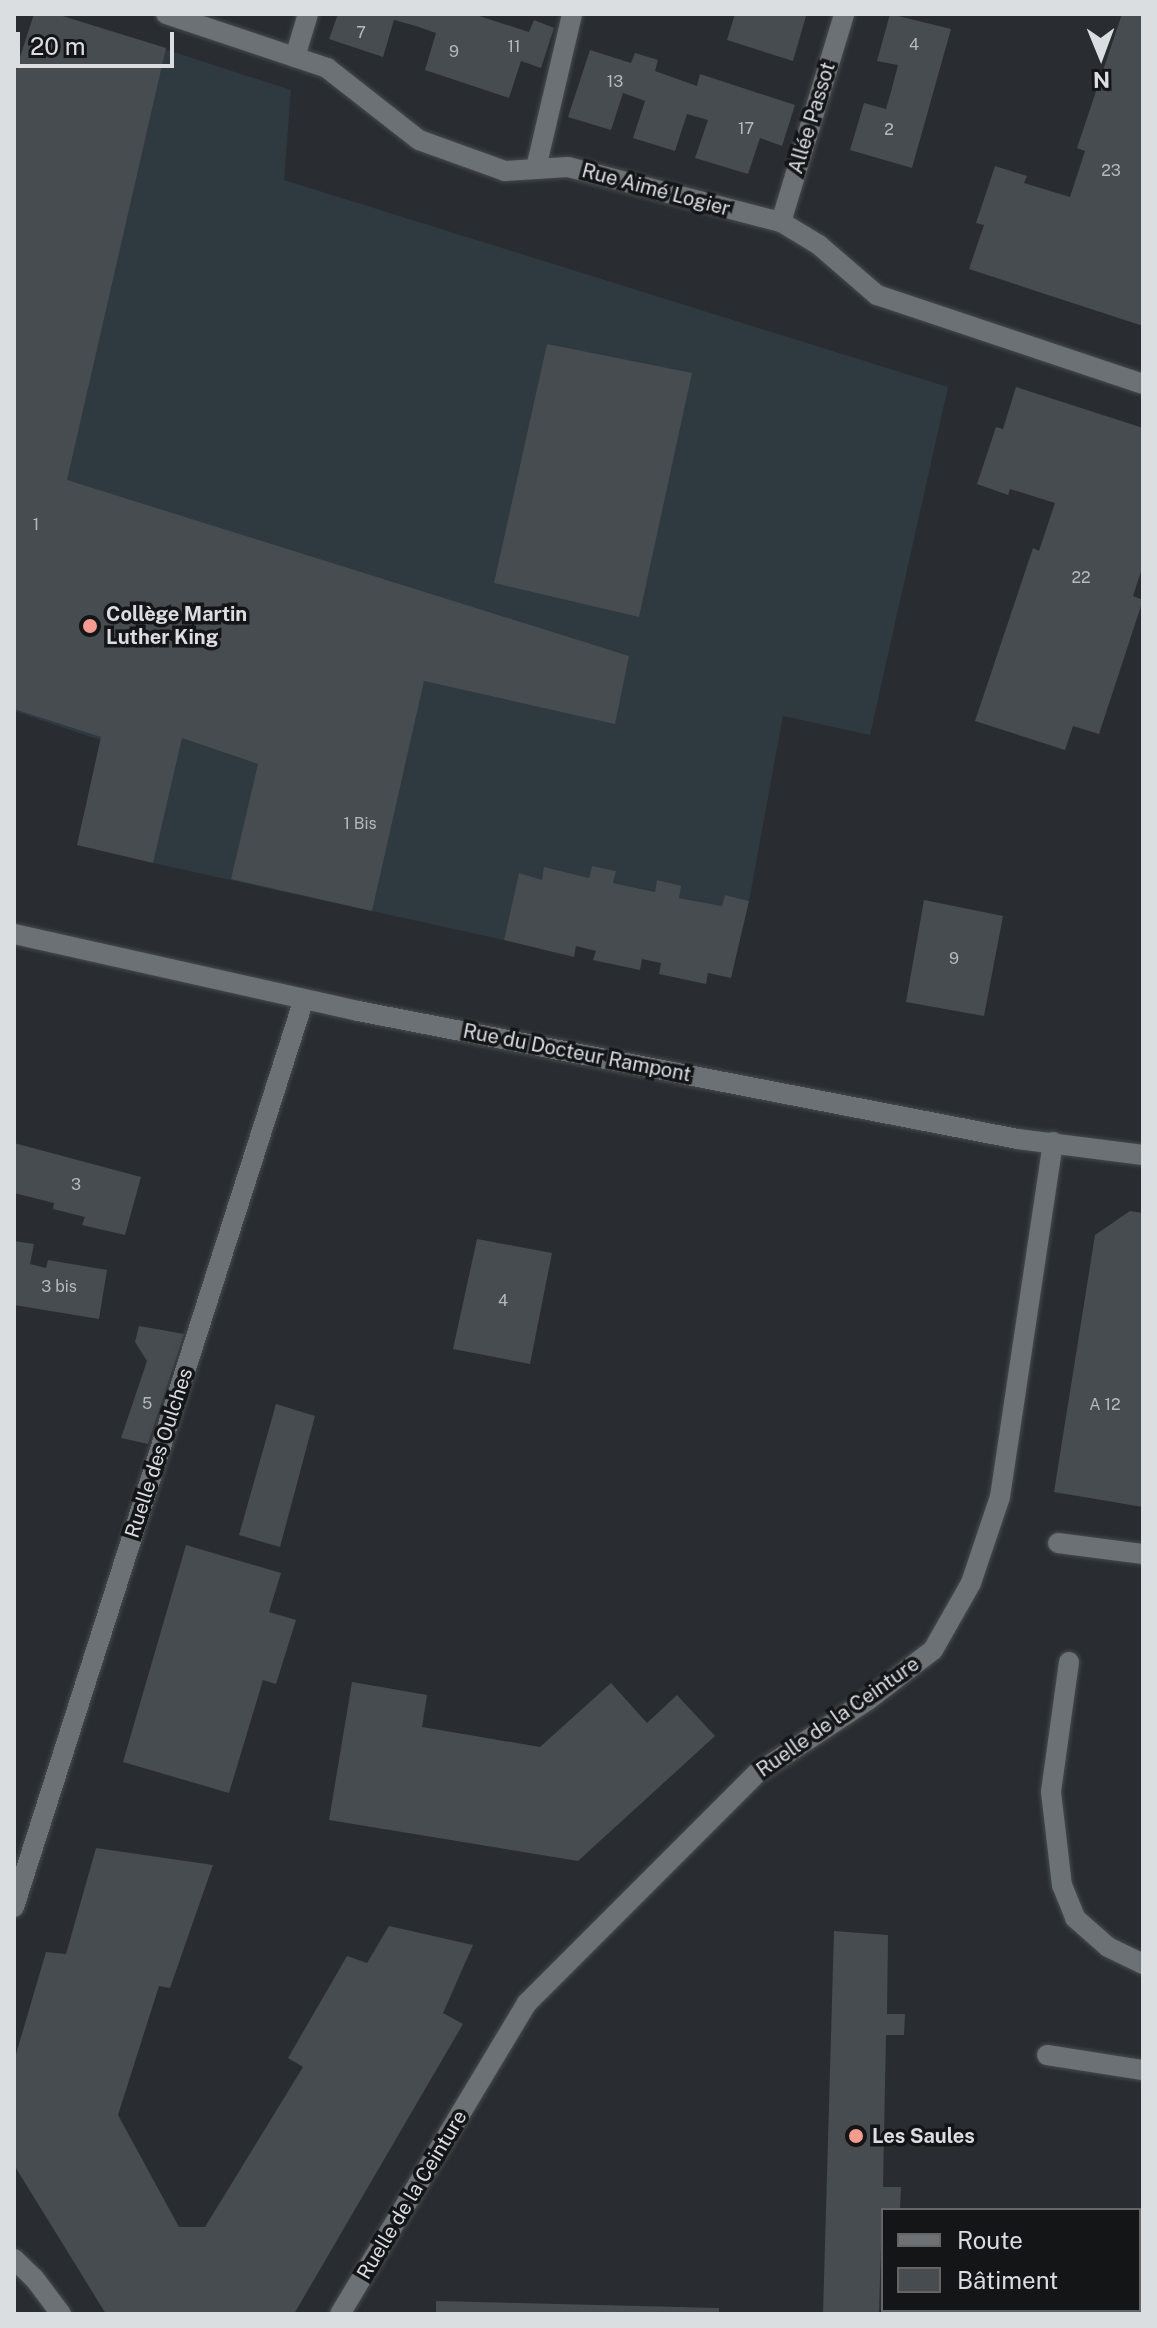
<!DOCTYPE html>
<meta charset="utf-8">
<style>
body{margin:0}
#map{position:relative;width:1157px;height:2328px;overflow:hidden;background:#292d31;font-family:"Public Sans",sans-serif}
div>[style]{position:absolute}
.built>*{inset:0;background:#2f3940}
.building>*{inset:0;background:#474c50}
.roads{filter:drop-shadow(0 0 2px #464a4d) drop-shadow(0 0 2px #464a4d)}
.minor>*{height:20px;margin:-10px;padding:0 10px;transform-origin:10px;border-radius:10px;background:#6b7174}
.dots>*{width:22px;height:22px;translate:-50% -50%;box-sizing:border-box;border:4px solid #131517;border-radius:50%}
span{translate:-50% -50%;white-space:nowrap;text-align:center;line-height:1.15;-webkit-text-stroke:7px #131517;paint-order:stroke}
.number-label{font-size:16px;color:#b6babc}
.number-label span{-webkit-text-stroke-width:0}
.street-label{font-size:20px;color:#dbdee0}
.poi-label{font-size:20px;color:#dbdee0;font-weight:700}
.left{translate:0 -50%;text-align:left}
.frame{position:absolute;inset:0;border:16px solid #dbdee0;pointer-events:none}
.legend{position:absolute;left:881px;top:2208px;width:260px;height:104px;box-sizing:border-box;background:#131517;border:2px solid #636567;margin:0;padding:10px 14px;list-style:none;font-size:24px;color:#dbdee0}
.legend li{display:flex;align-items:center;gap:16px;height:40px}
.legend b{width:40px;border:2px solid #636567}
.north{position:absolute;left:1061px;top:16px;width:80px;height:80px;-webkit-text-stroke:6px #131517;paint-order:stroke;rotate:179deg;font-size:22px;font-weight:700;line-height:32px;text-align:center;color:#dbdee0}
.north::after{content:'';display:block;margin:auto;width:28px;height:36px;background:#dbdee0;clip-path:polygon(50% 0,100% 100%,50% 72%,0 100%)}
.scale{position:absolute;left:16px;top:32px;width:158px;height:36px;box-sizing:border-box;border:4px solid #dbdee0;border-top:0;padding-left:10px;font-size:24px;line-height:28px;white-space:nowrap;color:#dbdee0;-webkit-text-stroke:6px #131517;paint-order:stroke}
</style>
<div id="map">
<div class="built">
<div style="clip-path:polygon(34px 14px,56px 14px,291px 90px,284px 180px,948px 387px,870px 735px,783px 716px,749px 901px,725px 895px,722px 906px,679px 898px,657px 881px,655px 892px,613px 883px,615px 871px,592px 866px,589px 878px,545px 868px,542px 880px,519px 874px,504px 940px,153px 863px,100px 740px,14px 711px,14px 77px)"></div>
</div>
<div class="building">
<div style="clip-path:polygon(34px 14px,56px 14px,166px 48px,67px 480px,629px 656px,615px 724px,424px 681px,372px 911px,231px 879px,258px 764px,182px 738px,153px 863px,77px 845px,101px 737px,14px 709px,14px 76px)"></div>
<div style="clip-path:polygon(338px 14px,473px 14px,529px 32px,534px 20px,554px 28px,541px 68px,521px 61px,509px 98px,425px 70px,436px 33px,416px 26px,394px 20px,383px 57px,329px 39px)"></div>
<div style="clip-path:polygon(735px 14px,806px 16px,793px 61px,727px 40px)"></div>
<div style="clip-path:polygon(890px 14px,951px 29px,912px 168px,850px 150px,864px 103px,886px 109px,892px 88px,898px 65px,877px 61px)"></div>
<div style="clip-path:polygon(1122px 14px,1143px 14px,1143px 326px,969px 269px,984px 225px,976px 223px,995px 166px,1027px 176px,1024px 183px,1070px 197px,1085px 151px,1077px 148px)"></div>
<div style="clip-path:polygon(590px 50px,631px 63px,635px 53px,658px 60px,655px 71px,697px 86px,700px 74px,795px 105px,782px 146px,760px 138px,748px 174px,695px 158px,708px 120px,687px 114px,675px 151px,633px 138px,645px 101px,623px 93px,611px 130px,568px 117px)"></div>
<div style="clip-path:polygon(547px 344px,692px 373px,639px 617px,494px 583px)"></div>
<div style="clip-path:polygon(1016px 387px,1143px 428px,1143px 565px,1133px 596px,1143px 600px,1099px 734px,1073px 726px,1065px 750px,975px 721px,1033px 548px,1039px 551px,1055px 503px,1010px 489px,1008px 495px,977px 484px,996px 427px,1003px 429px)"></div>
<div style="clip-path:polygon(592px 866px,616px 871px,613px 883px,655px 892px,657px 880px,681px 886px,679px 898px,722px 906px,725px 895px,749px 901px,731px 978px,708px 973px,706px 984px,659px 974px,661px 963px,642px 959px,640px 970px,593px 960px,596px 951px,576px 946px,574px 957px,504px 940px,519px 873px,542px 880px,544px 867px,589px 878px)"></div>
<div style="clip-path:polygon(924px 900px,1003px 916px,984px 1016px,906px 1002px)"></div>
<div style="clip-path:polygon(14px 1143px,141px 1177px,125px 1235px,82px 1225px,85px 1217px,53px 1209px,54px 1203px,14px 1193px)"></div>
<div style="clip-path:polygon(1130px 1211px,1143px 1213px,1143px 1507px,1054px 1492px,1095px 1235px)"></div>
<div style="clip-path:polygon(477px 1239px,552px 1253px,530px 1364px,453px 1349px)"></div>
<div style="clip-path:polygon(14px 1241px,34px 1244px,30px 1264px,46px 1268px,48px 1260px,107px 1270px,99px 1319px,14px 1305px)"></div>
<div style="clip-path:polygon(139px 1326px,184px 1334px,148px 1444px,121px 1438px,147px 1361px,135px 1342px)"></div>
<div style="clip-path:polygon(276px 1404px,315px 1416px,280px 1547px,239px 1535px)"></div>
<div style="clip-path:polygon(186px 1545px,281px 1573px,269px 1612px,296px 1620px,276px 1684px,263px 1680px,229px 1793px,123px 1762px)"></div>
<div style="clip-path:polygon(352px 1682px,427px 1695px,422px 1727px,540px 1747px,611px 1683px,647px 1723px,677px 1695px,715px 1736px,578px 1861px,329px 1820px)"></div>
<div style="clip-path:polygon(96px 1848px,213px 1865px,170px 1988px,159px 1986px,118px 2115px,179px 2227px,205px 2227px,303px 2067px,288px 2058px,347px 1956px,367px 1963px,389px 1926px,473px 1945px,443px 2013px,463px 2024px,294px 2314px,106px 2314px,14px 2165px,14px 2061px,46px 1952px,66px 1954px)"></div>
<div style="clip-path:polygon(834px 1931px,888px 1935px,887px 2014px,905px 2014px,904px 2035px,886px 2035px,883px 2187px,901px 2187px,900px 2210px,882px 2209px,879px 2314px,823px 2314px)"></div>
<div style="clip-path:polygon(436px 2301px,719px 2308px,719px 2314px,436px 2314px)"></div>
</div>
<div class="roads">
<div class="minor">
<div style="left:166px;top:14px;width:170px;rotate:18.5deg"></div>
<div style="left:327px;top:68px;width:117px;rotate:38deg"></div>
<div style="left:419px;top:140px;width:91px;rotate:19.8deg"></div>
<div style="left:505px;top:171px;width:63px;rotate:-3.6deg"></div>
<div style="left:568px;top:167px;width:220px;rotate:14.5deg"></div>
<div style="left:781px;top:222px;width:44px;rotate:31.2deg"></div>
<div style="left:819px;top:245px;width:77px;rotate:40.8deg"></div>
<div style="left:877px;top:295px;width:280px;rotate:18.5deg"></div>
<div style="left:295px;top:57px;width:45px;rotate:-73.2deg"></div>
<div style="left:536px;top:168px;width:158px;rotate:-76.8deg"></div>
<div style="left:781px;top:222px;width:217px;rotate:-73.1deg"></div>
<div style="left:14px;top:934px;width:353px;rotate:12.6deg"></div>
<div style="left:358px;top:1011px;width:672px;rotate:10.98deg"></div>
<div style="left:1018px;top:1139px;width:126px;rotate:7.3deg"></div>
<div style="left:1058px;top:1543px;width:86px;rotate:7.4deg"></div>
<div style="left:1069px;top:1662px;width:131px;rotate:97.9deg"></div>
<div style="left:1051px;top:1792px;width:94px;rotate:83.3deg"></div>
<div style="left:1062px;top:1885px;width:35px;rotate:68deg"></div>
<div style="left:1075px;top:1918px;width:44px;rotate:41.3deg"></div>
<div style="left:1108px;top:1947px;width:39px;rotate:26deg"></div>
<div style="left:14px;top:1907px;width:953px;rotate:-72.29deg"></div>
<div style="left:1047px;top:2055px;width:97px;rotate:8.9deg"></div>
<div style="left:14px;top:2259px;width:28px;rotate:44deg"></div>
<div style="left:34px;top:2278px;width:45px;rotate:53.1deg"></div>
<div style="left:340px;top:2314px;width:363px;rotate:-59deg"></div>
<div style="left:527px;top:2003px;width:324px;rotate:-45deg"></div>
<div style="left:756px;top:1774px;width:134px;rotate:-33.5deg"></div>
<div style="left:868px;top:1700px;width:82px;rotate:-37.6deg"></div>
<div style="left:933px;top:1650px;width:77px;rotate:-60.4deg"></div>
<div style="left:971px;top:1583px;width:91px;rotate:-71.4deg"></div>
<div style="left:1000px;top:1497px;width:359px;rotate:-81.5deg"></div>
</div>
</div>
<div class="dots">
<div style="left:90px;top:626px;background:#f59c91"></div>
<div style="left:856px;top:2136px;background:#f59c91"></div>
</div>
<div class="number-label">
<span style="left:361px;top:33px">7</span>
<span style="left:914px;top:45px">4</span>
<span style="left:514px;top:47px">11</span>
<span style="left:454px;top:52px">9</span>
<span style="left:615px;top:82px">13</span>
<span style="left:746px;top:129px">17</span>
<span style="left:889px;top:130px">2</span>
<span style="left:1111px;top:171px">23</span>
<span style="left:36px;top:525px">1</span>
<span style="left:1081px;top:578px">22</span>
<span style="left:360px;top:824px">1 Bis</span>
<span style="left:954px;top:959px">9</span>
<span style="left:76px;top:1185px">3</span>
<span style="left:59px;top:1287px">3 bis</span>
<span style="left:503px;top:1301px">4</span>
<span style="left:147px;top:1404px">5</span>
<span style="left:1105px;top:1405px">A 12</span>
</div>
<div class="street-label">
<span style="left:812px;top:118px;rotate:-73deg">Allée Passot</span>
<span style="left:656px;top:190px;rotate:15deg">Rue Aimé Logier</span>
<span style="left:577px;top:1053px;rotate:11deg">Rue du Docteur Rampont</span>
<span style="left:159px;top:1453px;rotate:-72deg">Ruelle des Oulches</span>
<span style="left:838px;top:1717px;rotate:-35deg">Ruelle de la Ceinture</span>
<span style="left:412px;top:2195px;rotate:-59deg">Ruelle de la Ceinture</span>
</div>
<div class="poi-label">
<span class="left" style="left:106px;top:626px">Collège Martin<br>Luther King</span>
<span class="left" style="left:872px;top:2136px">Les Saules</span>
</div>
<div class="frame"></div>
<ul class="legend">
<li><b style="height:10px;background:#6b7174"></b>Route</li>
<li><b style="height:22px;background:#474c50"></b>Bâtiment</li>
</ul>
<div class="north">N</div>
<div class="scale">20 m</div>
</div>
